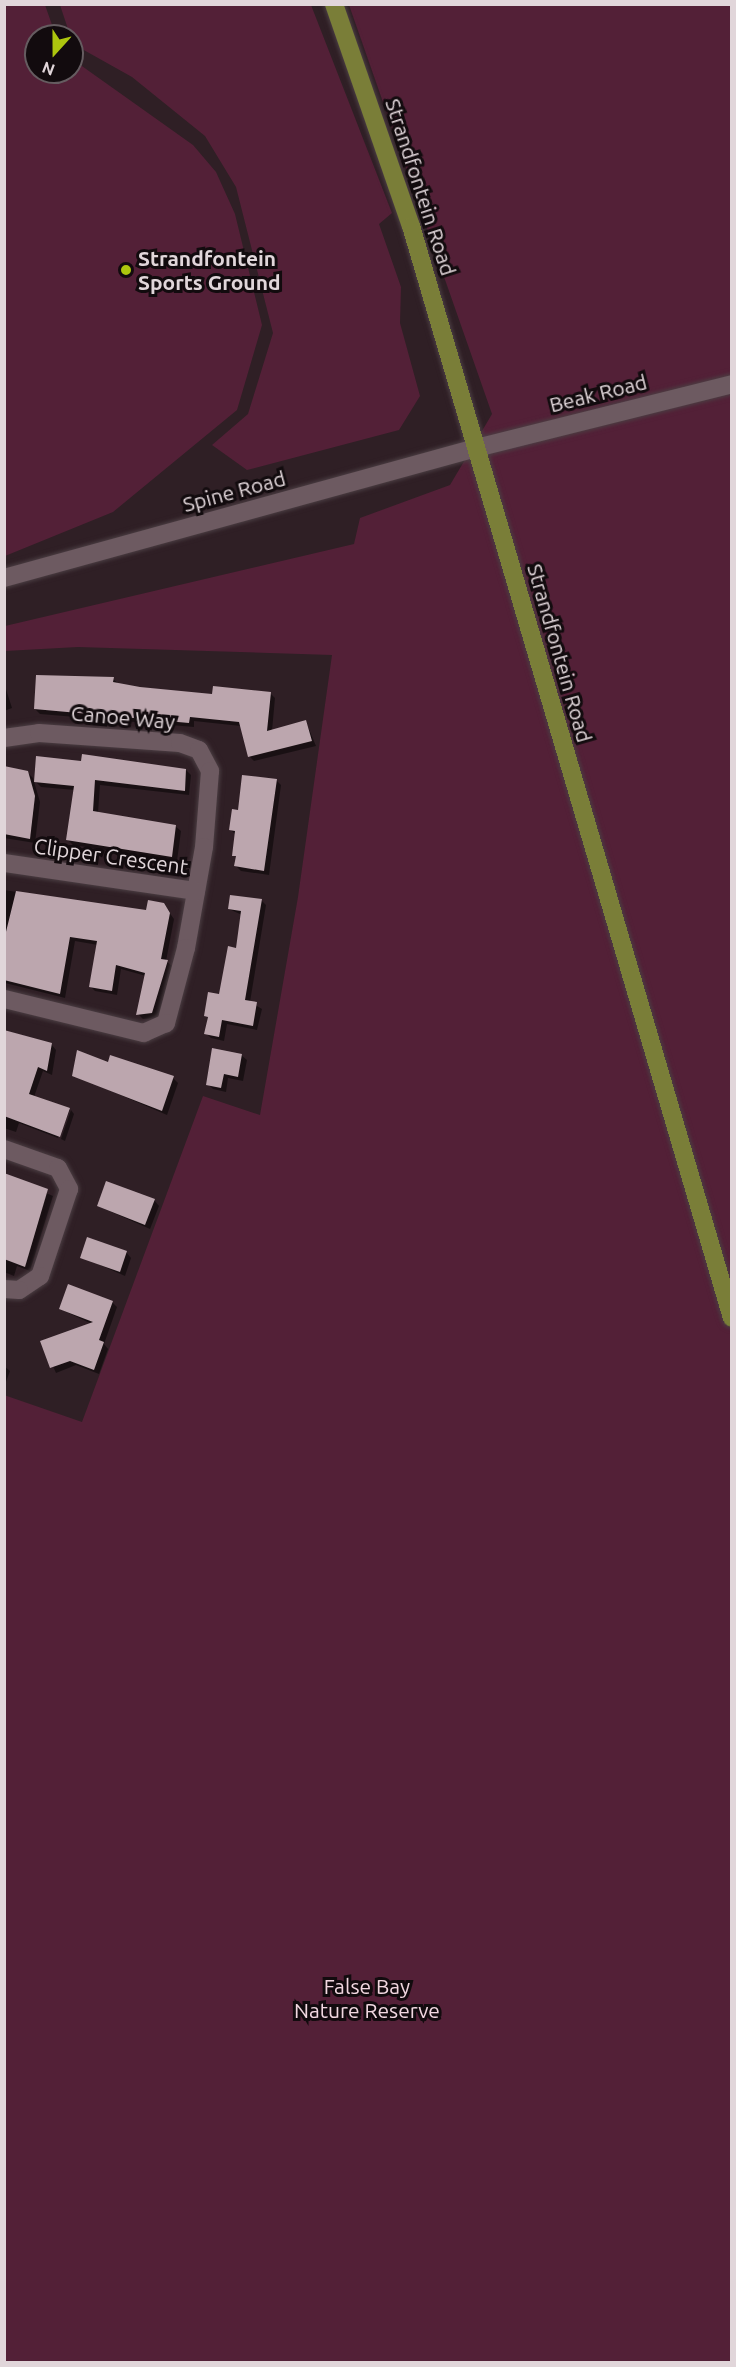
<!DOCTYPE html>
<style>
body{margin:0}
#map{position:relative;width:736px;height:2367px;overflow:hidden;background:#2f1f25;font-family:Ubuntu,sans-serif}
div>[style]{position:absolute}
.green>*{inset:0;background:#532037}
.shadow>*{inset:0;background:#0007}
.building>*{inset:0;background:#bca6ae}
.roads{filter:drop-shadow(0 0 2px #4b3e43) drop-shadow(0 0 2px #4b3e43)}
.street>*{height:18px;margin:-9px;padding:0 9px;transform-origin:9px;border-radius:9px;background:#6d5a61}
.secondary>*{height:18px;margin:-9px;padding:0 9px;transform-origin:9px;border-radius:9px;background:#6d5a61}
.primary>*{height:18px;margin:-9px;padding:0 9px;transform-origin:9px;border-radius:9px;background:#7a7e38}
.dots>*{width:16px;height:16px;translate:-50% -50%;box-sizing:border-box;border:3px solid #120b0e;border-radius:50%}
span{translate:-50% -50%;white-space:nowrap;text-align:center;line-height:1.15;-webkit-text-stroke:6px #120b0e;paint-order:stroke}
.street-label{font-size:21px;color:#e1d6da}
.poi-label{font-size:21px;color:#e1d6da;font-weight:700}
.left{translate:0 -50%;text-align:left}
.park-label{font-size:21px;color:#f2d8e1}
.frame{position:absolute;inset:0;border:6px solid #e1d6da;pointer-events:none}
.north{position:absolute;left:24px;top:24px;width:60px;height:60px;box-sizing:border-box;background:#120b0e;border:2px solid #655c60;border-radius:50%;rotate:201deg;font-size:16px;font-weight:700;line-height:24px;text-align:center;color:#e1d6da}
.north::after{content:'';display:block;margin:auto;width:21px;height:27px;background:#adc60e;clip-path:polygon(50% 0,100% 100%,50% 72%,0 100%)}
</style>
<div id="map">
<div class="green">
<div style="clip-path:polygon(4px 5px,45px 5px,56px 36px,36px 36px,36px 72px,72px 72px,72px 59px,193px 145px,216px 172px,235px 214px,262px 325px,237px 410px,113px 512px,5px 556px)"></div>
<div style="clip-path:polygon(60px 5px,311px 5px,392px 213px,379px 224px,401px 287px,400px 323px,420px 396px,399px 430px,247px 470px,212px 445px,248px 414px,273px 333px,236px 187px,205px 136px,132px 77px,73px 44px)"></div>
<div style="clip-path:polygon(349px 5px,731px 5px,731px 2362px,5px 2362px,4px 1395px,82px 1422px,203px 1096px,260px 1115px,298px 897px,332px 655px,78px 647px,5px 651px,5px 626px,354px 544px,360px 518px,450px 485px,492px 414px)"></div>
</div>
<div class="shadow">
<div style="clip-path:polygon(113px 679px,119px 684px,140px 688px,214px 696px,270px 693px,275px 698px,272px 731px,306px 722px,316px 746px,254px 761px,249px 756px,241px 726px,194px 721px,194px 727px,40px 714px,35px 709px)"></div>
<div style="clip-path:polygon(4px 683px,12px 708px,4px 711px)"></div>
<div style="clip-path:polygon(4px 768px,27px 772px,33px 778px,40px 802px,35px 843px,4px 838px)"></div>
<div style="clip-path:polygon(186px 770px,191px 775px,189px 795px,100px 785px,98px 813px,175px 826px,181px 831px,177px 861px,73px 845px,68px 840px,75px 790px,41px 787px,36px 782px)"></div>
<div style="clip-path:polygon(276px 780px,281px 785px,269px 875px,241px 871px,236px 866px,237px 836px,231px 830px,239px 812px)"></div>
<div style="clip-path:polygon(4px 890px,148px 912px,163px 904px,174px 919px,166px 961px,173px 967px,157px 1018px,143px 1019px,138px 1014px,146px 976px,121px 969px,117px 995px,95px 991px,90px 986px,98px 945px,75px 941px,65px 998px,5px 983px)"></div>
<div style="clip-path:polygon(261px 900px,266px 905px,250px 1002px,262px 1009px,257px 1030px,227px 1024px,224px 1041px,211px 1038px,206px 1033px,210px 994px,220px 996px,238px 949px,242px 915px,229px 909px)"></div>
<div style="clip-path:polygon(4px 1030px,51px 1044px,56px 1050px,52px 1075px,43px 1071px,34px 1097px,70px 1110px,58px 1138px,19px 1123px,16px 1132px,4px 1128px)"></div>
<div style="clip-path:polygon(241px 1055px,247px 1060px,243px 1081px,228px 1078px,226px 1092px,213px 1089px,208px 1084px)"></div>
<div style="clip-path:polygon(109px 1063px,173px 1078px,178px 1083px,167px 1115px,74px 1075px)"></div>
<div style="clip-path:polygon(71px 1110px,74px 1114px,65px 1141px,61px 1139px)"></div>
<div style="clip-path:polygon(4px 1175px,53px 1196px,30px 1271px,17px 1266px,14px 1276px,4px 1272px)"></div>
<div style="clip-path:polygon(154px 1200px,159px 1206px,150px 1229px,98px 1206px)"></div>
<div style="clip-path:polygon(126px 1252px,131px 1258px,125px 1276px,82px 1257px)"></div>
<div style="clip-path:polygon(112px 1302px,117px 1307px,104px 1344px,108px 1349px,99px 1374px,76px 1365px,56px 1373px,42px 1342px,92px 1324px,60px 1309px)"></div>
<div style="clip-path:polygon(4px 1366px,10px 1371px,4px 1387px)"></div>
</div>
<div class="building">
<div style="clip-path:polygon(36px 675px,114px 677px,113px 682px,140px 687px,212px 694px,213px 686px,271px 692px,267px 731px,306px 720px,312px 741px,248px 757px,239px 722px,190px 717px,189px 723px,34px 709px)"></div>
<div style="clip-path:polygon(82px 754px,186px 769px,185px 791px,95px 780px,93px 811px,176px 825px,172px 857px,66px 840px,74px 786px,34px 782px,36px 756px,81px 761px)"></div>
<div style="clip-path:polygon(4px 766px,28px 771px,35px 796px,30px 839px,4px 834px)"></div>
<div style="clip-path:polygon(242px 775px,277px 779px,264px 871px,234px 866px,236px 856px,232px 856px,235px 831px,229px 830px,232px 809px,238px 810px)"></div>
<div style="clip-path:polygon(16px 891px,146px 910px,148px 900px,164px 903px,170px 913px,161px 959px,168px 960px,152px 1013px,136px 1015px,145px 973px,116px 965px,112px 991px,89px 987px,97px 941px,70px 937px,60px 994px,4px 980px,4px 940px)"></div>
<div style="clip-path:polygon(230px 895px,262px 899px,245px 1000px,257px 1002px,253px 1026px,222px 1020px,219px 1037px,204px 1034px,208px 1017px,204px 1016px,208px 992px,219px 994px,228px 946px,236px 948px,241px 911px,228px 909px)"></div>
<div style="clip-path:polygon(4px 1030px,52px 1043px,47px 1071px,38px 1067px,29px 1094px,70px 1108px,60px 1137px,4px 1116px)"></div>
<div style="clip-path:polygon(212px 1048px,242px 1054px,238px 1077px,224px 1074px,221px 1088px,206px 1085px)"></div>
<div style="clip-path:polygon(77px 1050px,108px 1062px,110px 1055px,174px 1076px,162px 1111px,72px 1076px)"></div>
<div style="clip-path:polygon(4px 1173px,48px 1189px,25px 1267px,4px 1259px)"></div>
<div style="clip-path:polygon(106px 1181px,155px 1199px,145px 1225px,97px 1206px)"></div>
<div style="clip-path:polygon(87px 1237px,127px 1251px,120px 1272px,80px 1258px)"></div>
<div style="clip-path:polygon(68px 1284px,113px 1301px,99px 1340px,104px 1342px,94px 1370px,70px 1361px,50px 1368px,40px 1341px,93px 1322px,59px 1309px)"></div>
</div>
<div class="roads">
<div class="street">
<div style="left:476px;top:448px;width:264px;rotate:-14deg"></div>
<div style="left:4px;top:738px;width:35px;rotate:-8deg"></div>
<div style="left:39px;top:733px;width:141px;rotate:4.1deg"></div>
<div style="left:180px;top:743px;width:20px;rotate:20deg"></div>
<div style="left:199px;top:750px;width:24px;rotate:62deg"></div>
<div style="left:210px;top:771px;width:76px;rotate:94.5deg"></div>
<div style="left:204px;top:847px;width:103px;rotate:100.1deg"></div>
<div style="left:186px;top:948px;width:78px;rotate:104.9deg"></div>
<div style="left:166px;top:1023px;width:24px;rotate:156deg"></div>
<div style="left:144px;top:1033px;width:144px;rotate:-166.3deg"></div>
<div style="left:4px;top:863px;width:194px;rotate:8.3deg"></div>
<div style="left:4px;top:1149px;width:57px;rotate:19.4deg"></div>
<div style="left:58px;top:1168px;width:24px;rotate:62deg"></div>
<div style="left:69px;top:1189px;width:92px;rotate:108.4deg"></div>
<div style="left:40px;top:1276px;width:25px;rotate:146deg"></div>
<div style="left:19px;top:1290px;width:15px;rotate:-176deg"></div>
</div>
<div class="secondary">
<div style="left:4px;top:578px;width:490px;rotate:-15.4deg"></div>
</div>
<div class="primary">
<div style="left:334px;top:4px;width:235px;rotate:70.9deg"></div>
<div style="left:411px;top:226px;width:1138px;rotate:73.62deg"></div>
</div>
</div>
<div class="dots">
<div style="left:126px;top:270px;background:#adc60e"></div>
</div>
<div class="street-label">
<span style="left:421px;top:187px;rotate:72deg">Strandfontein Road</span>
<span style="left:598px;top:393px;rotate:-14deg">Beak Road</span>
<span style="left:234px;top:491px;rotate:-15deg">Spine Road</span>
<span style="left:560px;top:653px;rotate:74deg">Strandfontein Road</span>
<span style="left:123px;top:717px;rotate:5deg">Canoe Way</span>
<span style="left:111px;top:856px;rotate:8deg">Clipper Crescent</span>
</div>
<div class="poi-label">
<span class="left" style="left:138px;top:270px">Strandfontein<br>Sports Ground</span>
</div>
<div class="park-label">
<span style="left:367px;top:1998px">False Bay<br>Nature Reserve</span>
</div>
<div class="frame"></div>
<div class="north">N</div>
</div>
